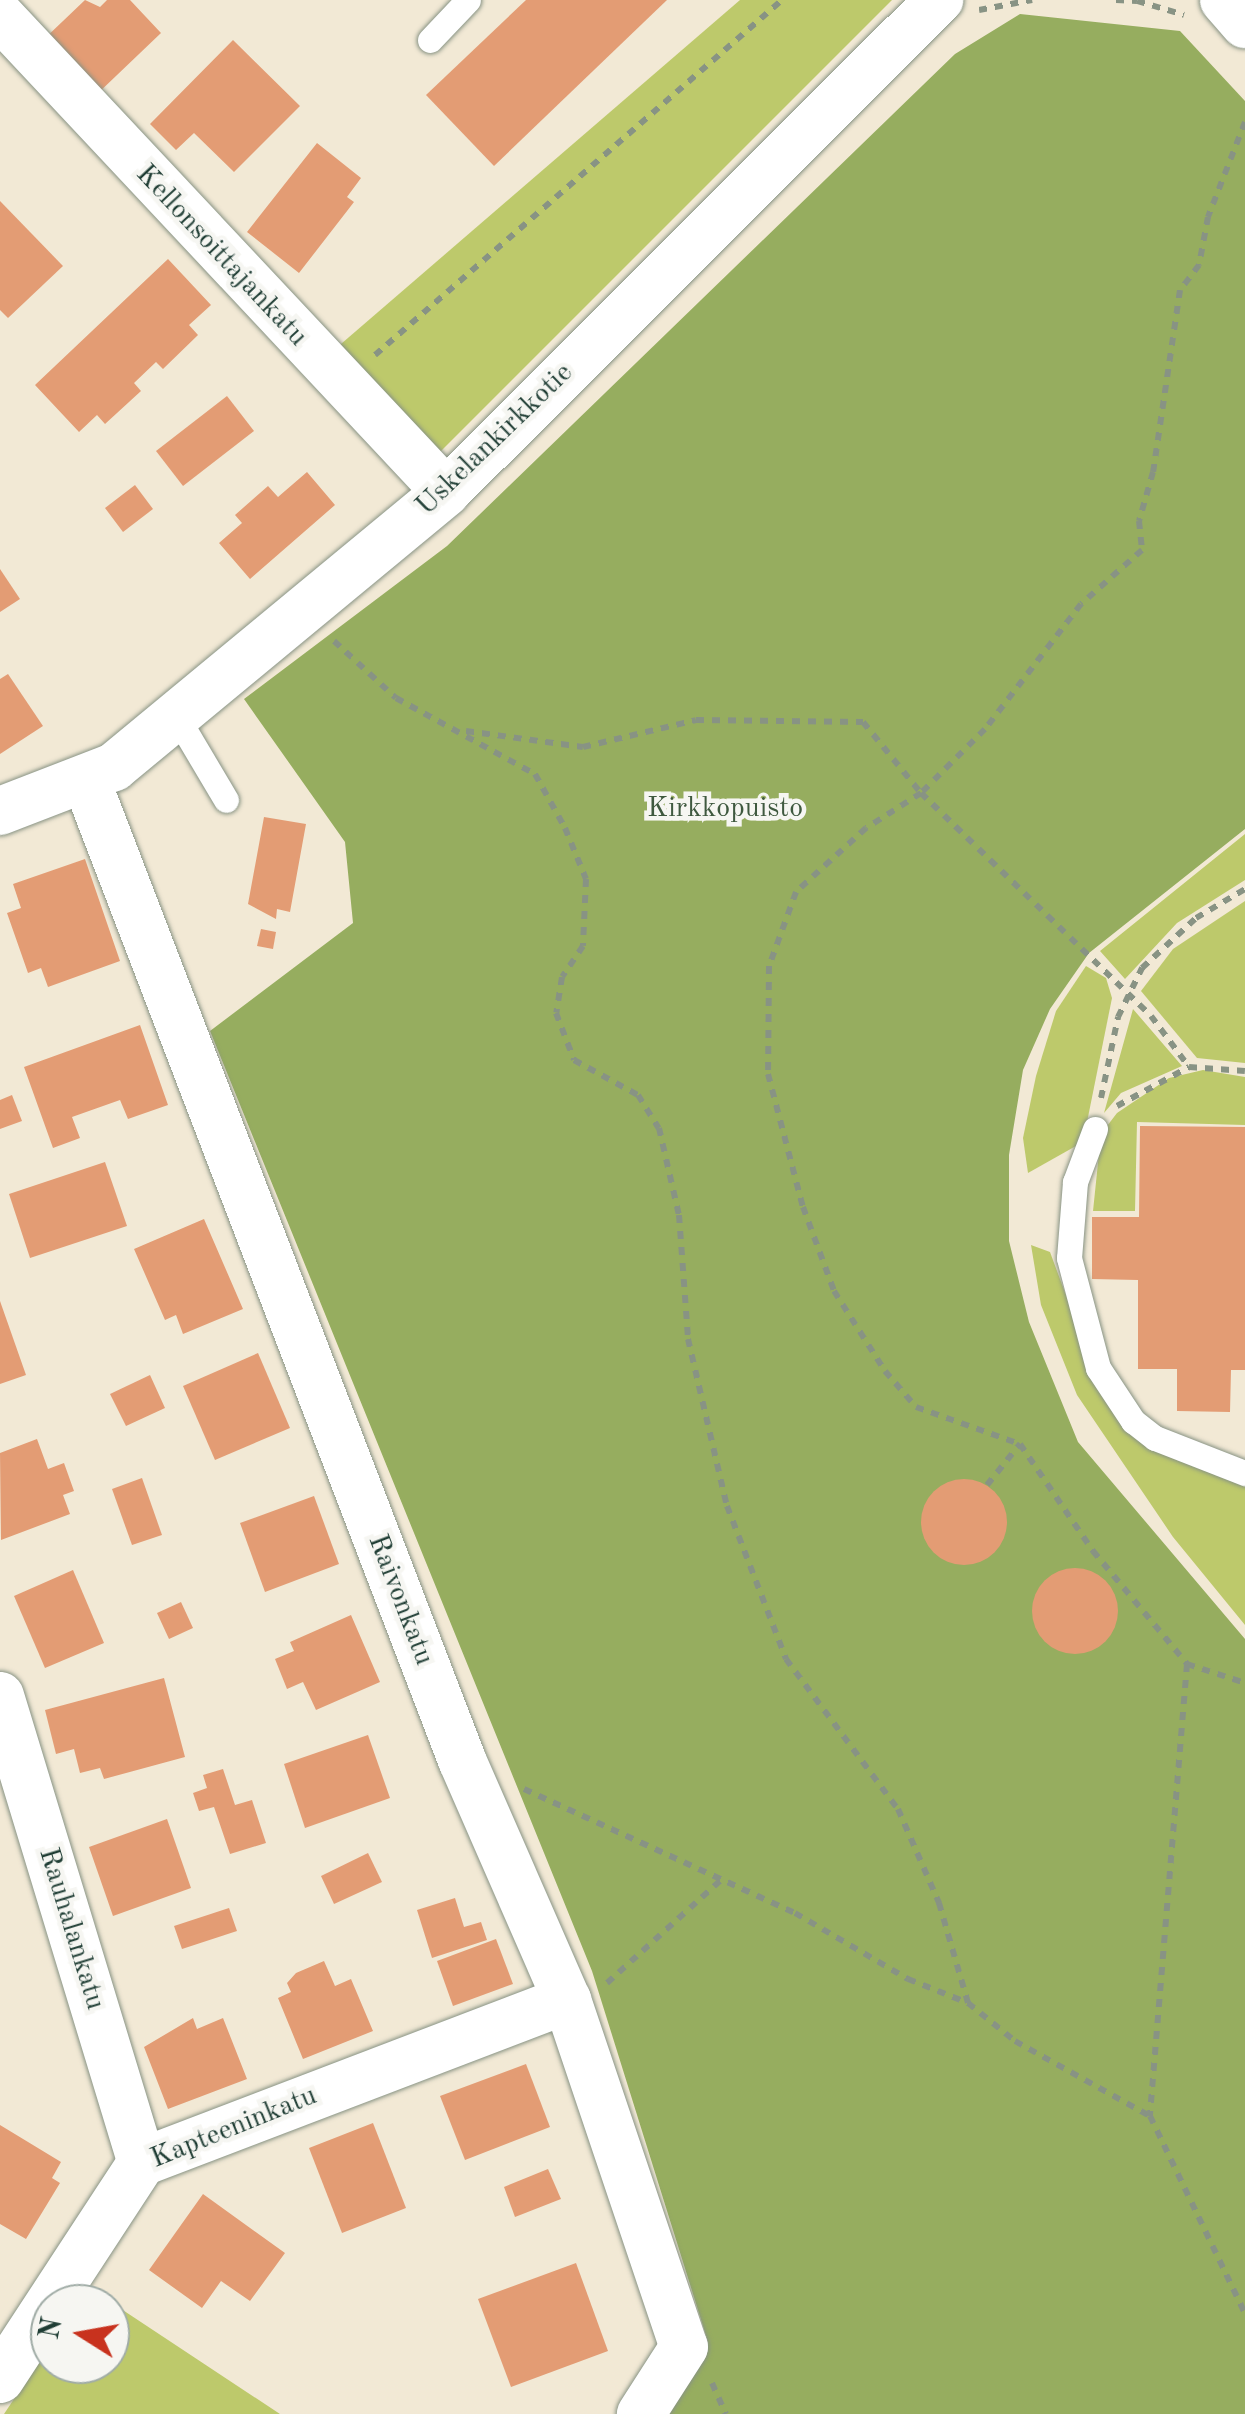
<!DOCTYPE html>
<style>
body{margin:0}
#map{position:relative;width:1245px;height:2414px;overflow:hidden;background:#f2e9d5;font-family:"Old Standard TT",serif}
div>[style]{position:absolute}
.green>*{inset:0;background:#bdc96b}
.forest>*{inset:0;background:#96ad5f}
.building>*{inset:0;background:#e39c74}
.round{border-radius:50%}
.path>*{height:6px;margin-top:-3px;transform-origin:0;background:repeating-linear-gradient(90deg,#889384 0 8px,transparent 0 16px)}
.roads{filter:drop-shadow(0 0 2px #889384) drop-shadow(0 0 2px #889384)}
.lane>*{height:25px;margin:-12.5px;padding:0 12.5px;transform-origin:12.5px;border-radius:12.5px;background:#fff}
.street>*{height:48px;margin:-24px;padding:0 24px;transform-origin:24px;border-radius:24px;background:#fff}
span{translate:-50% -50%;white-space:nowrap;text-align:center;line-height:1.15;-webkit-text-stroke:9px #f6f6f2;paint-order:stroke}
.street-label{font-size:28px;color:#1f3d34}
.park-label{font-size:28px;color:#3f593f}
.north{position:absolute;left:30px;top:2284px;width:100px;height:100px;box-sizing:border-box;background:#f6f6f2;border:2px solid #a0aca6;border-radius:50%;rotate:281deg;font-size:28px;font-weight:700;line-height:40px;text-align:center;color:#1f3d34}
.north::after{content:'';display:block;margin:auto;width:35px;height:45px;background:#c8321e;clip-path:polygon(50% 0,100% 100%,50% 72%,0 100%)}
</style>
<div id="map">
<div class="green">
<div style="clip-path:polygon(740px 0,892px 0,439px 453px,334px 350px)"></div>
<div style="clip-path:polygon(1245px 834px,1245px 880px,1177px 923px,1125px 979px,1100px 951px)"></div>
<div style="clip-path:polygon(1245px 901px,1245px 1063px,1197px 1058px,1141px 991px,1173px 949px)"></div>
<div style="clip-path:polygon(1086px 966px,1106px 978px,1112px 998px,1083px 1142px,1028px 1173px,1023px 1138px,1036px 1076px,1056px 1011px)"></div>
<div style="clip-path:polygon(1133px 1009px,1182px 1066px,1121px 1093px,1104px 1113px)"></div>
<div style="clip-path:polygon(1203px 1070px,1245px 1077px,1245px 1125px,1137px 1122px,1135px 1211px,1093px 1211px,1101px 1134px,1117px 1113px,1169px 1078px)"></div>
<div style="clip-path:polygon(1031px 1245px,1050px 1252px,1098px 1382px,1142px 1444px,1245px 1486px,1245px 1625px,1173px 1537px,1077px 1395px,1041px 1305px)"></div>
<div style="clip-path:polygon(88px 2287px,280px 2414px,4px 2414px,50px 2345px,50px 2364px,110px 2364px,110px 2304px,77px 2304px)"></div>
</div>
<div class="forest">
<div style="clip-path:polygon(1020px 14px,1180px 31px,1245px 101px,1245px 829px,1089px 953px,1050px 1009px,1023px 1070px,1009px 1155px,1009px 1241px,1029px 1322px,1078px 1442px,1245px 1639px,1245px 2414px,665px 2414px,708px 2342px,592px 1971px,210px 1031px,353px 923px,345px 842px,244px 699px,447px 546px,955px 54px)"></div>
</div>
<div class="building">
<div style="clip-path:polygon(85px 0,100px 7px,107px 0,130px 0,161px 33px,94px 97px,41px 42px)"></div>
<div style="clip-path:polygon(526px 0,667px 0,494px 166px,426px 95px)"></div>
<div style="clip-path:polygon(233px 40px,300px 106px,234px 172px,194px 133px,176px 150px,150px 124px)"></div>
<div style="clip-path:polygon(317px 143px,361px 178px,347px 197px,354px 202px,299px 273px,247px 232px)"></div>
<div style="clip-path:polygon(0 201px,63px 266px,8px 318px,0 310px)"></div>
<div style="clip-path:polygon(168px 259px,211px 305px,189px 325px,198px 335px,163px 369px,156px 362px,134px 383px,141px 391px,105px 424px,97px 415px,79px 432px,35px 385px)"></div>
<div style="clip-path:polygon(227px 396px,254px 431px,183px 486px,156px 451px)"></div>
<div style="clip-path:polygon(307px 472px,335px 505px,250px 579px,219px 543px,242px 523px,235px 515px,268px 486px,278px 497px)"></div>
<div style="clip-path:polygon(135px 485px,153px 509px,123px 532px,105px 508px)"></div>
<div style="clip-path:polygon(0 569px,20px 599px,0 612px)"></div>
<div style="clip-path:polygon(8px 674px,43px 726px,0 754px,0 679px)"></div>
<div style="clip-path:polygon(264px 817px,306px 824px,290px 912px,277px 909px,276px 919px,248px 904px)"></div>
<div style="clip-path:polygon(85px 859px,120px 961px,48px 987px,41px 968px,28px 973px,7px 913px,21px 908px,13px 884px)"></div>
<div style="clip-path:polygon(261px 929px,276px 932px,273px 949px,257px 946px)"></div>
<div style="clip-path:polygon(140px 1025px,168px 1105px,128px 1119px,120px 1100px,72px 1117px,80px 1138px,53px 1148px,24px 1067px)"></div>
<div style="clip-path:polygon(12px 1095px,22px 1121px,0 1129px,0 1100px)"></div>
<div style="clip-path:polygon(1140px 1126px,1245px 1127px,1245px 1370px,1231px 1370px,1230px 1412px,1177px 1411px,1177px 1369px,1138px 1369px,1138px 1280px,1092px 1279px,1092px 1217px,1139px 1217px)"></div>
<div style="clip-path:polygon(105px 1162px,127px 1226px,30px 1258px,9px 1194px)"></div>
<div style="clip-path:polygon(204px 1219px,243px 1309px,183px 1334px,176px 1315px,165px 1320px,134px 1249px)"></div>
<div style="clip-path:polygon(0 1301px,26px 1375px,0 1384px)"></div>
<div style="clip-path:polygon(258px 1353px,290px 1428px,215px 1460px,183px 1386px)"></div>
<div style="clip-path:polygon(150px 1375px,165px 1408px,126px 1426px,110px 1394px)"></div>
<div style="clip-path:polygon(37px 1439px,48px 1469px,64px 1463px,74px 1491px,63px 1495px,70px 1514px,1px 1540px,0 1453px)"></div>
<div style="clip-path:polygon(142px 1478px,162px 1535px,132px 1545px,112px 1489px)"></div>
<div class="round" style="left:921px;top:1479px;width:86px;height:86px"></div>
<div style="clip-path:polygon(314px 1496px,339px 1564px,265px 1592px,240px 1523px)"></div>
<div class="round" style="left:1032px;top:1568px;width:86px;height:86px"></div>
<div style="clip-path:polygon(73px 1570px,104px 1643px,45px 1668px,14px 1596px)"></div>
<div style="clip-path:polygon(181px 1602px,193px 1628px,169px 1639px,157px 1613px)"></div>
<div style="clip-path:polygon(351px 1615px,380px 1682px,316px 1710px,303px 1682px,287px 1689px,275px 1659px,294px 1651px,290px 1642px)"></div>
<div style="clip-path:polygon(164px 1678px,185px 1757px,104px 1779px,100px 1768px,80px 1773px,74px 1749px,56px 1754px,45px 1710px)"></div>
<div style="clip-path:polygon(368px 1735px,390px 1798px,305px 1828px,284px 1764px)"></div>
<div style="clip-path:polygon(223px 1769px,235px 1805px,252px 1800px,266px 1843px,230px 1854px,214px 1807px,199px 1811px,193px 1793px,207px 1788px,203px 1775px)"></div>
<div style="clip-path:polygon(167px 1819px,191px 1888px,113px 1916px,89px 1847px)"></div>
<div style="clip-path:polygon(368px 1853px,382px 1882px,334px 1904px,321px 1876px)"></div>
<div style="clip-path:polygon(455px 1898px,464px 1927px,481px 1922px,487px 1940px,432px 1958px,417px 1910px)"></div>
<div style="clip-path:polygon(229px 1908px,237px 1931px,182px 1949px,174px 1926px)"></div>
<div style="clip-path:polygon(496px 1939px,513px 1984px,453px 2006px,437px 1961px)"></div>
<div style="clip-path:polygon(324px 1961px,335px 1986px,351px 1979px,373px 2031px,303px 2059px,278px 1998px,291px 1992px,287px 1983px,296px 1973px)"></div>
<div style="clip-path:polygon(193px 2018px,197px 2029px,223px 2018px,247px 2079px,168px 2109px,144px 2047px)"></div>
<div style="clip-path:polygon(526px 2064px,550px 2127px,465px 2160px,440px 2096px)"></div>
<div style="clip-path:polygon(373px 2123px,406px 2208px,342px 2233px,309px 2148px)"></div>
<div style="clip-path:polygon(0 2125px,61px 2162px,52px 2178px,60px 2183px,26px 2239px,0 2224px)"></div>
<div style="clip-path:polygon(548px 2169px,561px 2199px,515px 2217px,504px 2187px)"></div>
<div style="clip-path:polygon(203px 2194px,285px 2253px,250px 2301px,221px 2281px,202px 2308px,149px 2270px)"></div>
<div style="clip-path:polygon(576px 2263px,608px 2351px,511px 2387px,478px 2299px)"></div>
</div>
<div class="path">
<div style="left:1116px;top:0;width:21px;rotate:3deg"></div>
<div style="left:1137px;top:1px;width:49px;rotate:16.6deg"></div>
<div style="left:979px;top:10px;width:54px;rotate:-10.7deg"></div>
<div style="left:1245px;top:122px;width:102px;rotate:111.3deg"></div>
<div style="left:1208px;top:217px;width:49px;rotate:100.6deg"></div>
<div style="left:1199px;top:265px;width:31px;rotate:127deg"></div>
<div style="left:1180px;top:290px;width:184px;rotate:98.4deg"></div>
<div style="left:1153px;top:472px;width:51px;rotate:105.9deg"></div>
<div style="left:1139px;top:521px;width:29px;rotate:84deg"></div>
<div style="left:1142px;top:550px;width:81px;rotate:138.5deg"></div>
<div style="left:1081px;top:604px;width:158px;rotate:127.5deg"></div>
<div style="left:985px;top:729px;width:91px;rotate:135deg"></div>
<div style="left:921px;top:793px;width:65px;rotate:147.5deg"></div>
<div style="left:866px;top:828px;width:95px;rotate:137.6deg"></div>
<div style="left:796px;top:892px;width:79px;rotate:110deg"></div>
<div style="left:769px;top:966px;width:108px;rotate:90.5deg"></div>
<div style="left:768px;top:1074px;width:138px;rotate:75.3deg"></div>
<div style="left:803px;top:1207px;width:90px;rotate:69.7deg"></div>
<div style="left:834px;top:1291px;width:95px;rotate:57.5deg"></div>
<div style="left:885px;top:1371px;width:48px;rotate:49.3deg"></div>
<div style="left:916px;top:1407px;width:110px;rotate:19.6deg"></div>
<div style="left:1020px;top:1444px;width:130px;rotate:55.7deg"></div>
<div style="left:1093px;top:1551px;width:147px;rotate:50.2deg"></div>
<div style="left:1187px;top:1664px;width:61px;rotate:18.1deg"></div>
<div style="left:375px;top:355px;width:540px;rotate:-41.1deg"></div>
<div style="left:334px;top:641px;width:84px;rotate:42.6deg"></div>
<div style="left:396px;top:698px;width:158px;rotate:28.7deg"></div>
<div style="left:535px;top:774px;width:62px;rotate:60.9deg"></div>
<div style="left:565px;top:828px;width:55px;rotate:67.6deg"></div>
<div style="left:586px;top:879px;width:67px;rotate:92.6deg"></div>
<div style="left:583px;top:946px;width:37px;rotate:124deg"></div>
<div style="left:562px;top:977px;width:36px;rotate:99deg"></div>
<div style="left:556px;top:1013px;width:50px;rotate:69deg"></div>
<div style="left:574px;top:1060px;width:73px;rotate:28.7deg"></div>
<div style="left:638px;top:1095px;width:39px;rotate:58deg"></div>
<div style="left:659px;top:1128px;width:89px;rotate:77.1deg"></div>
<div style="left:679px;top:1215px;width:124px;rotate:85.8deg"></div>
<div style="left:688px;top:1339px;width:171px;rotate:76.9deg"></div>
<div style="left:727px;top:1506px;width:164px;rotate:68.9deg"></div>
<div style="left:786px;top:1659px;width:187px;rotate:53.3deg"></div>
<div style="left:898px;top:1809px;width:103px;rotate:66.4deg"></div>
<div style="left:939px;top:1903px;width:104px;rotate:73.8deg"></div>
<div style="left:466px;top:731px;width:118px;rotate:7.8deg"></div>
<div style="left:583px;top:747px;width:116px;rotate:-13.4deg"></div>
<div style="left:696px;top:720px;width:167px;rotate:0.7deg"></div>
<div style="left:863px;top:722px;width:92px;rotate:50.8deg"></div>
<div style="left:921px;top:793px;width:320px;rotate:44.1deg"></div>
<div style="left:1151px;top:1016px;width:64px;rotate:53.3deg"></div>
<div style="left:1189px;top:1067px;width:56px;rotate:4.1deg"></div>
<div style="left:1101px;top:1098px;width:83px;rotate:-78.1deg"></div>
<div style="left:1118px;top:1017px;width:55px;rotate:-63.9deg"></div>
<div style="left:1142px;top:968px;width:74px;rotate:-42.8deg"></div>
<div style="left:1196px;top:918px;width:57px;rotate:-30.6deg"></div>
<div style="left:1117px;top:1106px;width:82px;rotate:-28.4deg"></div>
<div style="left:987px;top:1485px;width:53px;rotate:-51.2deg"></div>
<div style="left:1187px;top:1664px;width:454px;rotate:94.7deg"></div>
<div style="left:1150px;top:2116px;width:219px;rotate:64.3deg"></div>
<div style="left:524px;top:1789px;width:298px;rotate:24.6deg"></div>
<div style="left:795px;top:1913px;width:131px;rotate:30.3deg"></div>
<div style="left:908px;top:1979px;width:65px;rotate:21.8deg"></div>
<div style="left:968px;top:2003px;width:60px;rotate:39deg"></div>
<div style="left:1015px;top:2041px;width:154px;rotate:29.1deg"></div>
<div style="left:607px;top:1983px;width:154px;rotate:-42.1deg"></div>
<div style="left:712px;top:2383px;width:34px;rotate:66deg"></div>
</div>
<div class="roads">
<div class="lane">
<div style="left:430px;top:40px;width:55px;rotate:-46.5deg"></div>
<div style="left:178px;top:719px;width:94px;rotate:59.3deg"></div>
<div style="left:1095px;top:1129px;width:57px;rotate:110.7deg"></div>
<div style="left:1075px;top:1182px;width:76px;rotate:94.5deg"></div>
<div style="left:1069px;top:1258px;width:114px;rotate:75.2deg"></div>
<div style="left:1098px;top:1368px;width:64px;rotate:56.6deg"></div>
<div style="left:1133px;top:1421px;width:28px;rotate:38deg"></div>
<div style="left:1155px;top:1438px;width:97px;rotate:21.3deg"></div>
</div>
<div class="street">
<div style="left:1224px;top:0;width:32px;rotate:49deg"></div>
<div style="left:0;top:16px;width:652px;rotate:46.86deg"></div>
<div style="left:86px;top:780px;width:1050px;rotate:69.01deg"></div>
<div style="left:462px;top:1760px;width:262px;rotate:66.4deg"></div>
<div style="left:567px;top:2000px;width:366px;rotate:71.4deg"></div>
<div style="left:684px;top:2347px;width:80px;rotate:122.7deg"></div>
<div style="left:0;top:811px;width:122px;rotate:-21.1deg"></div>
<div style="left:114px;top:767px;width:431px;rotate:-39.6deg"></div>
<div style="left:446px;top:492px;width:697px;rotate:-44.94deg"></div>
<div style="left:0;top:1696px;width:487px;rotate:73.1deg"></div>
<div style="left:0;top:2379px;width:259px;rotate:-56.8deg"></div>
<div style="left:142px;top:2162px;width:455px;rotate:-20.9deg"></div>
</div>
</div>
<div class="street-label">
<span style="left:221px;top:256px;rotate:47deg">Kellonsoittajankatu</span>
<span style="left:495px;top:440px;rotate:-44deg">Uskelankirkkotie</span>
<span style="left:400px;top:1600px;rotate:69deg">Raivonkatu</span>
<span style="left:71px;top:1929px;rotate:73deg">Rauhalankatu</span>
<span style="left:234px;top:2128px;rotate:-22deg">Kapteeninkatu</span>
</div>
<div class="park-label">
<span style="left:725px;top:809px">Kirkkopuisto</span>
</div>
<div class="north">N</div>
</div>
